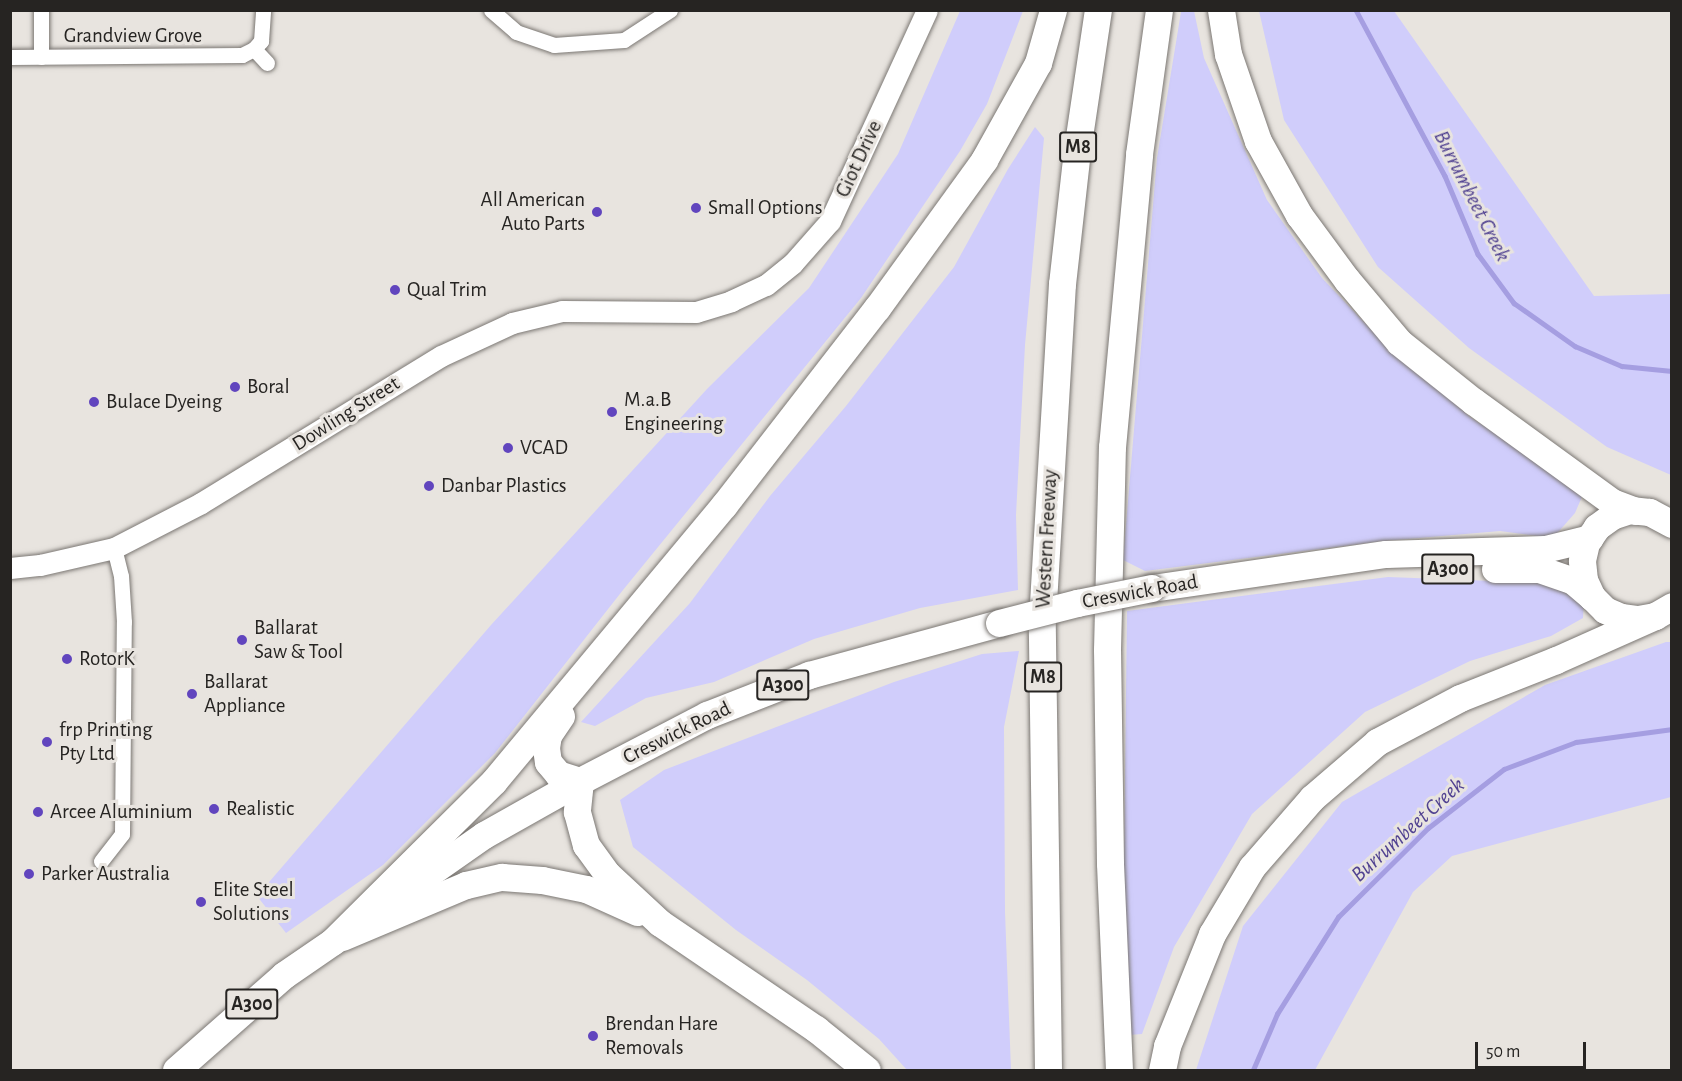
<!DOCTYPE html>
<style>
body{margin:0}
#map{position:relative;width:1682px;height:1081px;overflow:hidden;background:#e8e4df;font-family:"Alegreya Sans",sans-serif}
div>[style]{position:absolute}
.green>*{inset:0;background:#d0cdfb}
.stream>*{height:4.5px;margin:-2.25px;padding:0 2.25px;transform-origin:2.25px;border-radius:2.25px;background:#a59ee1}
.roads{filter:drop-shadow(0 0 2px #7b7773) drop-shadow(0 0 2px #7b7773)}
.street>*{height:15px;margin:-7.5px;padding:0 7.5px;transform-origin:7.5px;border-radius:7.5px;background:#fff}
.secondary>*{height:21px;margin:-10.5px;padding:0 10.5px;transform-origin:10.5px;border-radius:10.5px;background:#fff}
.highway>*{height:27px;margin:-13.5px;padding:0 13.5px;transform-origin:13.5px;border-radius:13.5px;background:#fff}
.bridges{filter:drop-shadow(0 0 2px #7b7773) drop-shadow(0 0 2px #7b7773)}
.highway-bridge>*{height:27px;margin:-13.5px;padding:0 13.5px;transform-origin:13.5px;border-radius:13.5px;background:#fff}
.dots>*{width:16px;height:16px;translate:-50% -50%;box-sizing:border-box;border:3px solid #e8e4df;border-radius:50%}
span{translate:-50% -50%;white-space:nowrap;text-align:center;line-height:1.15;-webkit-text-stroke:6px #e8e4df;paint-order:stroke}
.shield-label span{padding:2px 4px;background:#e8e4df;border:2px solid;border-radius:4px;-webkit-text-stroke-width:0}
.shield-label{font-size:20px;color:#262422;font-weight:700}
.street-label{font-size:21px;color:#262422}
.poi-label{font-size:21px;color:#262422}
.right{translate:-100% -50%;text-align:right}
.left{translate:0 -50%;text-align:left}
.water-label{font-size:22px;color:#514291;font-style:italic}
.frame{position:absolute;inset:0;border:12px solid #262422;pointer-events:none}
.scale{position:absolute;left:1475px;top:1042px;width:111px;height:27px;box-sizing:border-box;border:3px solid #262422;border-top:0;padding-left:8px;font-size:18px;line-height:21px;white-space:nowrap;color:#262422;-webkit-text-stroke:4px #e8e4df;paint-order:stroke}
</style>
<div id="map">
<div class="green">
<div style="clip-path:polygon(960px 11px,1023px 11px,987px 104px,960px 151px,861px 298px,623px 590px,495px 753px,383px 865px,286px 933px,257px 896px,491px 625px,707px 389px,809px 288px,898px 154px)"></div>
<div style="clip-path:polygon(1184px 11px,1194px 11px,1204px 58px,1267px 200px,1322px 278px,1379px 338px,1470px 417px,1584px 492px,1575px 513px,1553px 538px,1500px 531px,1384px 541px,1145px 571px,1123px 560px,1157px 158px,1181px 12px)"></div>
<div style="clip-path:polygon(1259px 11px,1394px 11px,1594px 296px,1671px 294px,1671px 475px,1607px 447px,1469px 348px,1378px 267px,1284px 120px)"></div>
<div style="clip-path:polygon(1035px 127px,1044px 138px,1025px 345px,1016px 515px,1018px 590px,920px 608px,814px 639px,714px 682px,646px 698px,595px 726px,581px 722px,690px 603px,770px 496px,846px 406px,954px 267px,1008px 169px)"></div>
<div style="clip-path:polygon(1388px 577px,1547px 583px,1584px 600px,1583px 618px,1551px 636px,1470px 661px,1365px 712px,1252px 814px,1174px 947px,1142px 1034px,1129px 1035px,1123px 943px,1127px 611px)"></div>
<div style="clip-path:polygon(1666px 642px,1672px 642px,1671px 797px,1452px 856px,1413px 892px,1315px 1070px,1196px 1070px,1243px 926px,1342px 802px,1545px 685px)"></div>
<div style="clip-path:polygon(1019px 651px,1004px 727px,1005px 912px,1011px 1070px,907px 1070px,879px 1039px,807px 980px,736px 930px,633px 847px,620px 800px,664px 770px,894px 682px,982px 654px)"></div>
</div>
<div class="stream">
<div style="left:1356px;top:10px;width:188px;rotate:61.8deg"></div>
<div style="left:1445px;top:176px;width:85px;rotate:67.1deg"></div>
<div style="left:1478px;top:254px;width:61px;rotate:53.7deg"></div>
<div style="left:1514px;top:303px;width:75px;rotate:35.2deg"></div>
<div style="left:1575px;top:346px;width:51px;rotate:23.1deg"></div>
<div style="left:1622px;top:366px;width:50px;rotate:5.7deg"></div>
<div style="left:1253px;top:1070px;width:61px;rotate:-66.8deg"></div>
<div style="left:1277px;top:1014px;width:115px;rotate:-57.8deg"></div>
<div style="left:1338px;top:917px;width:127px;rotate:-44.7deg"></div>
<div style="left:1428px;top:828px;width:96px;rotate:-37.8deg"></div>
<div style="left:1504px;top:769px;width:77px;rotate:-20.6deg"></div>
<div style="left:1576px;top:742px;width:97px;rotate:-7.7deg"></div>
</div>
<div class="roads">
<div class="street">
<div style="left:41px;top:10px;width:47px;rotate:90deg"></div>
<div style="left:491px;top:10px;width:33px;rotate:41deg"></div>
<div style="left:516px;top:32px;width:40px;rotate:18.9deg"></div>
<div style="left:554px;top:45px;width:70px;rotate:-4.1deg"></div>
<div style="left:624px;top:40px;width:55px;rotate:-33.1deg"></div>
<div style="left:254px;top:49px;width:19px;rotate:47deg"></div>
<div style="left:10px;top:57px;width:232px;rotate:-0.5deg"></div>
<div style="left:242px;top:55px;width:13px;rotate:-27deg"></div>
<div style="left:254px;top:49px;width:11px;rotate:-49deg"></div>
<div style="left:261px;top:41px;width:31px;rotate:-86deg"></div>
<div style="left:101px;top:861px;width:34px;rotate:-52deg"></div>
<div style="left:122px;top:834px;width:212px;rotate:-89.5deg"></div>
<div style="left:124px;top:622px;width:46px;rotate:-93.7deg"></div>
<div style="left:121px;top:576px;width:29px;rotate:-104deg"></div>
</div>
<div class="secondary">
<div style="left:10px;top:568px;width:30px;rotate:-6deg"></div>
<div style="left:40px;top:565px;width:76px;rotate:-12.9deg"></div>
<div style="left:114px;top:548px;width:98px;rotate:-27.3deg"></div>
<div style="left:201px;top:503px;width:281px;rotate:-31.5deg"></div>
<div style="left:441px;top:356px;width:78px;rotate:-24.9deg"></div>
<div style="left:512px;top:323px;width:51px;rotate:-13.5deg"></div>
<div style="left:562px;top:311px;width:134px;rotate:0.4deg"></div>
<div style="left:696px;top:312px;width:37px;rotate:-17deg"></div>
<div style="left:731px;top:301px;width:38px;rotate:-25deg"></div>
<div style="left:766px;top:285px;width:35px;rotate:-39deg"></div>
<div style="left:793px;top:263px;width:56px;rotate:-48.6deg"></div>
<div style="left:830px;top:221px;width:232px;rotate:-65.3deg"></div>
</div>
<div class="highway">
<div style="left:1221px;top:10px;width:45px;rotate:81deg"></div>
<div style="left:1228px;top:54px;width:92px;rotate:71deg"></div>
<div style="left:1258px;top:141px;width:85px;rotate:61deg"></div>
<div style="left:1299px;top:215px;width:81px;rotate:53.6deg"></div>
<div style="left:1347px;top:280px;width:81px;rotate:50deg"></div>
<div style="left:1399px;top:342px;width:95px;rotate:38.6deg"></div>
<div style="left:1473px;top:401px;width:172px;rotate:36deg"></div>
<div style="left:1612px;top:502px;width:25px;rotate:21deg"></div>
<div style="left:1672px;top:524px;width:26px;rotate:-152deg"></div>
<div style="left:1649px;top:512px;width:19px;rotate:-174deg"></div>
<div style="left:1630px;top:510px;width:19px;rotate:162deg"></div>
<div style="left:1612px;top:516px;width:19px;rotate:144deg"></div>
<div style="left:1597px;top:527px;width:19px;rotate:125deg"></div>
<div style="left:1586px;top:543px;width:18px;rotate:103deg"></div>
<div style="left:1582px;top:561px;width:19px;rotate:84deg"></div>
<div style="left:1584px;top:580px;width:19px;rotate:65deg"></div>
<div style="left:1592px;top:597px;width:18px;rotate:45deg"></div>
<div style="left:1605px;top:610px;width:17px;rotate:24deg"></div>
<div style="left:1621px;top:617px;width:17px;rotate:7deg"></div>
<div style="left:1638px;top:619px;width:17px;rotate:-10deg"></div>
<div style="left:1655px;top:616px;width:20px;rotate:-30deg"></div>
<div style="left:1495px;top:569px;width:44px"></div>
<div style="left:1539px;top:569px;width:36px;rotate:19deg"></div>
<div style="left:1573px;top:581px;width:25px;rotate:40deg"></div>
<div style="left:1152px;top:588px;width:236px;rotate:-8.3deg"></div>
<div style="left:1386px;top:554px;width:159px;rotate:-1.8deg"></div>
<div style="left:1545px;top:549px;width:46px;rotate:-13.7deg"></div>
<div style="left:561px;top:716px;width:23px;rotate:124deg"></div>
<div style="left:548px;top:735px;width:13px;rotate:99deg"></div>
<div style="left:546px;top:748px;width:14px;rotate:82deg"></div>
<div style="left:548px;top:762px;width:16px;rotate:50deg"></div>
<div style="left:558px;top:774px;width:23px;rotate:18deg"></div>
<div style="left:580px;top:781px;width:31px;rotate:96deg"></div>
<div style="left:577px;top:812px;width:34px;rotate:75deg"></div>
<div style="left:586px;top:845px;width:36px;rotate:54deg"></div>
<div style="left:607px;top:874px;width:72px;rotate:42.8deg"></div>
<div style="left:660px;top:923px;width:189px;rotate:34.2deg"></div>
<div style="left:816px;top:1029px;width:65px;rotate:38.8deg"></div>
<div style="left:391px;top:900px;width:113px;rotate:-35deg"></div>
<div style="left:484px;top:835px;width:110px;rotate:-29.4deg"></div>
<div style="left:580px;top:781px;width:143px;rotate:-27.5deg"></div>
<div style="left:707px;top:715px;width:110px;rotate:-21.4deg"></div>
<div style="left:809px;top:675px;width:197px;rotate:-15.3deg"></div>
<div style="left:342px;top:937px;width:134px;rotate:-22.8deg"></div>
<div style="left:466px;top:885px;width:37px;rotate:-13deg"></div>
<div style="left:502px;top:877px;width:40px;rotate:4.3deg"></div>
<div style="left:542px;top:880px;width:45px;rotate:11.6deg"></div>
<div style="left:586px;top:889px;width:56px;rotate:24.3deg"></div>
<div style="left:332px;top:942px;width:228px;rotate:-44.8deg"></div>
<div style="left:494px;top:781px;width:359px;rotate:-50.2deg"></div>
<div style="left:724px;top:505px;width:249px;rotate:-52.2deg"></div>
<div style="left:877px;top:308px;width:183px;rotate:-54.1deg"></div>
<div style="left:984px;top:160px;width:111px;rotate:-60.9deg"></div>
<div style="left:1038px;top:63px;width:55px;rotate:-74.2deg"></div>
<div style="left:176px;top:1070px;width:144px;rotate:-41.3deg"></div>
<div style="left:284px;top:975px;width:74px;rotate:-34.5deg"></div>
<div style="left:1048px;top:1070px;width:450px;rotate:-90.8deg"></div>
<div style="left:1042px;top:620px;width:337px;rotate:-86.6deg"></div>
<div style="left:1062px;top:284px;width:135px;rotate:-83.6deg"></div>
<div style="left:1077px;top:150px;width:142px;rotate:-81.5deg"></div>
<div style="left:1119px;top:1070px;width:207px;rotate:-92.5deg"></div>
<div style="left:1110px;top:863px;width:213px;rotate:-90.8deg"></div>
<div style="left:1107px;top:650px;width:203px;rotate:-88.6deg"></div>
<div style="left:1112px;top:447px;width:294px;rotate:-84.7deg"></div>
<div style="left:1139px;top:154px;width:145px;rotate:-82.1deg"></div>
<div style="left:1162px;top:1070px;width:25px;rotate:-78deg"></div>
<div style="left:1167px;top:1046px;width:121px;rotate:-68.1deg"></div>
<div style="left:1212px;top:934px;width:78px;rotate:-59.2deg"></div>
<div style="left:1252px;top:867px;width:91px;rotate:-49deg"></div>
<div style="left:1312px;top:798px;width:86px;rotate:-40.7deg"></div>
<div style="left:1377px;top:742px;width:94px;rotate:-27.9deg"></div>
<div style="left:1460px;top:698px;width:103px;rotate:-21.6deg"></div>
<div style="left:1556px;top:660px;width:108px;rotate:-24deg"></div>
</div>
</div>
<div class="bridges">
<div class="highway-bridge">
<div style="left:999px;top:623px;width:81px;rotate:-14.4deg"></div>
<div style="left:1077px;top:603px;width:76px;rotate:-11.3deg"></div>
</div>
</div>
<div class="dots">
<div style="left:696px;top:208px;background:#6145be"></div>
<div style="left:597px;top:212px;background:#6145be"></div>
<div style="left:395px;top:290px;background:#6145be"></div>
<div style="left:235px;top:387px;background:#6145be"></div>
<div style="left:94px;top:402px;background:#6145be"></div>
<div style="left:612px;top:412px;background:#6145be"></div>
<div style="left:508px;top:448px;background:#6145be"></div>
<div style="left:429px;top:486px;background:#6145be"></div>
<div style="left:242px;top:640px;background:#6145be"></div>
<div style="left:67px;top:659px;background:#6145be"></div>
<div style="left:192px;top:694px;background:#6145be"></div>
<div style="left:47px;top:742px;background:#6145be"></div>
<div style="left:214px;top:809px;background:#6145be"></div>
<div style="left:38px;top:812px;background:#6145be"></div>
<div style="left:29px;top:874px;background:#6145be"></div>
<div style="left:201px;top:902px;background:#6145be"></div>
<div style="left:593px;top:1036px;background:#6145be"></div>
</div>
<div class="shield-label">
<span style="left:1078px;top:147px">M8</span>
<span style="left:1448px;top:569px">A300</span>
<span style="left:1043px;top:677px">M8</span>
<span style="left:783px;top:685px">A300</span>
<span style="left:252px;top:1004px">A300</span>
</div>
<div class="street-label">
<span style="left:133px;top:36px">Grandview Grove</span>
<span style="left:859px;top:159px;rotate:-65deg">Giot Drive</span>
<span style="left:346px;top:414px;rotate:-32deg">Dowling Street</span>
<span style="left:1047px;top:539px;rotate:-87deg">Western Freeway</span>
<span style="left:1140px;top:592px;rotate:-10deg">Creswick Road</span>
<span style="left:677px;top:733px;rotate:-26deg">Creswick Road</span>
</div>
<div class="poi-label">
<span class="right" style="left:585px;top:212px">All American<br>Auto Parts</span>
<span class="left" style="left:708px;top:208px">Small Options</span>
<span class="left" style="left:407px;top:290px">Qual Trim</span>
<span class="left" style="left:247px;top:387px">Boral</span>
<span class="left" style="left:624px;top:412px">M.a.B<br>Engineering</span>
<span class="left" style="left:106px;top:402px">Bulace Dyeing</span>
<span class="left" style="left:520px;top:448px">VCAD</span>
<span class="left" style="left:441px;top:486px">Danbar Plastics</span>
<span class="left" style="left:254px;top:640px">Ballarat<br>Saw &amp; Tool</span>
<span class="left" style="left:79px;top:659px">RotorK</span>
<span class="left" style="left:204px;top:694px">Ballarat<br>Appliance</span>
<span class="left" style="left:59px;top:742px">frp Printing<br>Pty Ltd</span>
<span class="left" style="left:226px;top:809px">Realistic</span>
<span class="left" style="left:50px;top:812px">Arcee Aluminium</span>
<span class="left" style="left:41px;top:874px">Parker Australia</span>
<span class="left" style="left:213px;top:902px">Elite Steel<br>Solutions</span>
<span class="left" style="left:605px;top:1036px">Brendan Hare<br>Removals</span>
</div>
<div class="water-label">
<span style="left:1472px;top:196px;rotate:63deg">Burrumbeet Creek</span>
<span style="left:1408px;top:830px;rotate:-42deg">Burrumbeet Creek</span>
</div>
<div class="frame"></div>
<div class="scale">50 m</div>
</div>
